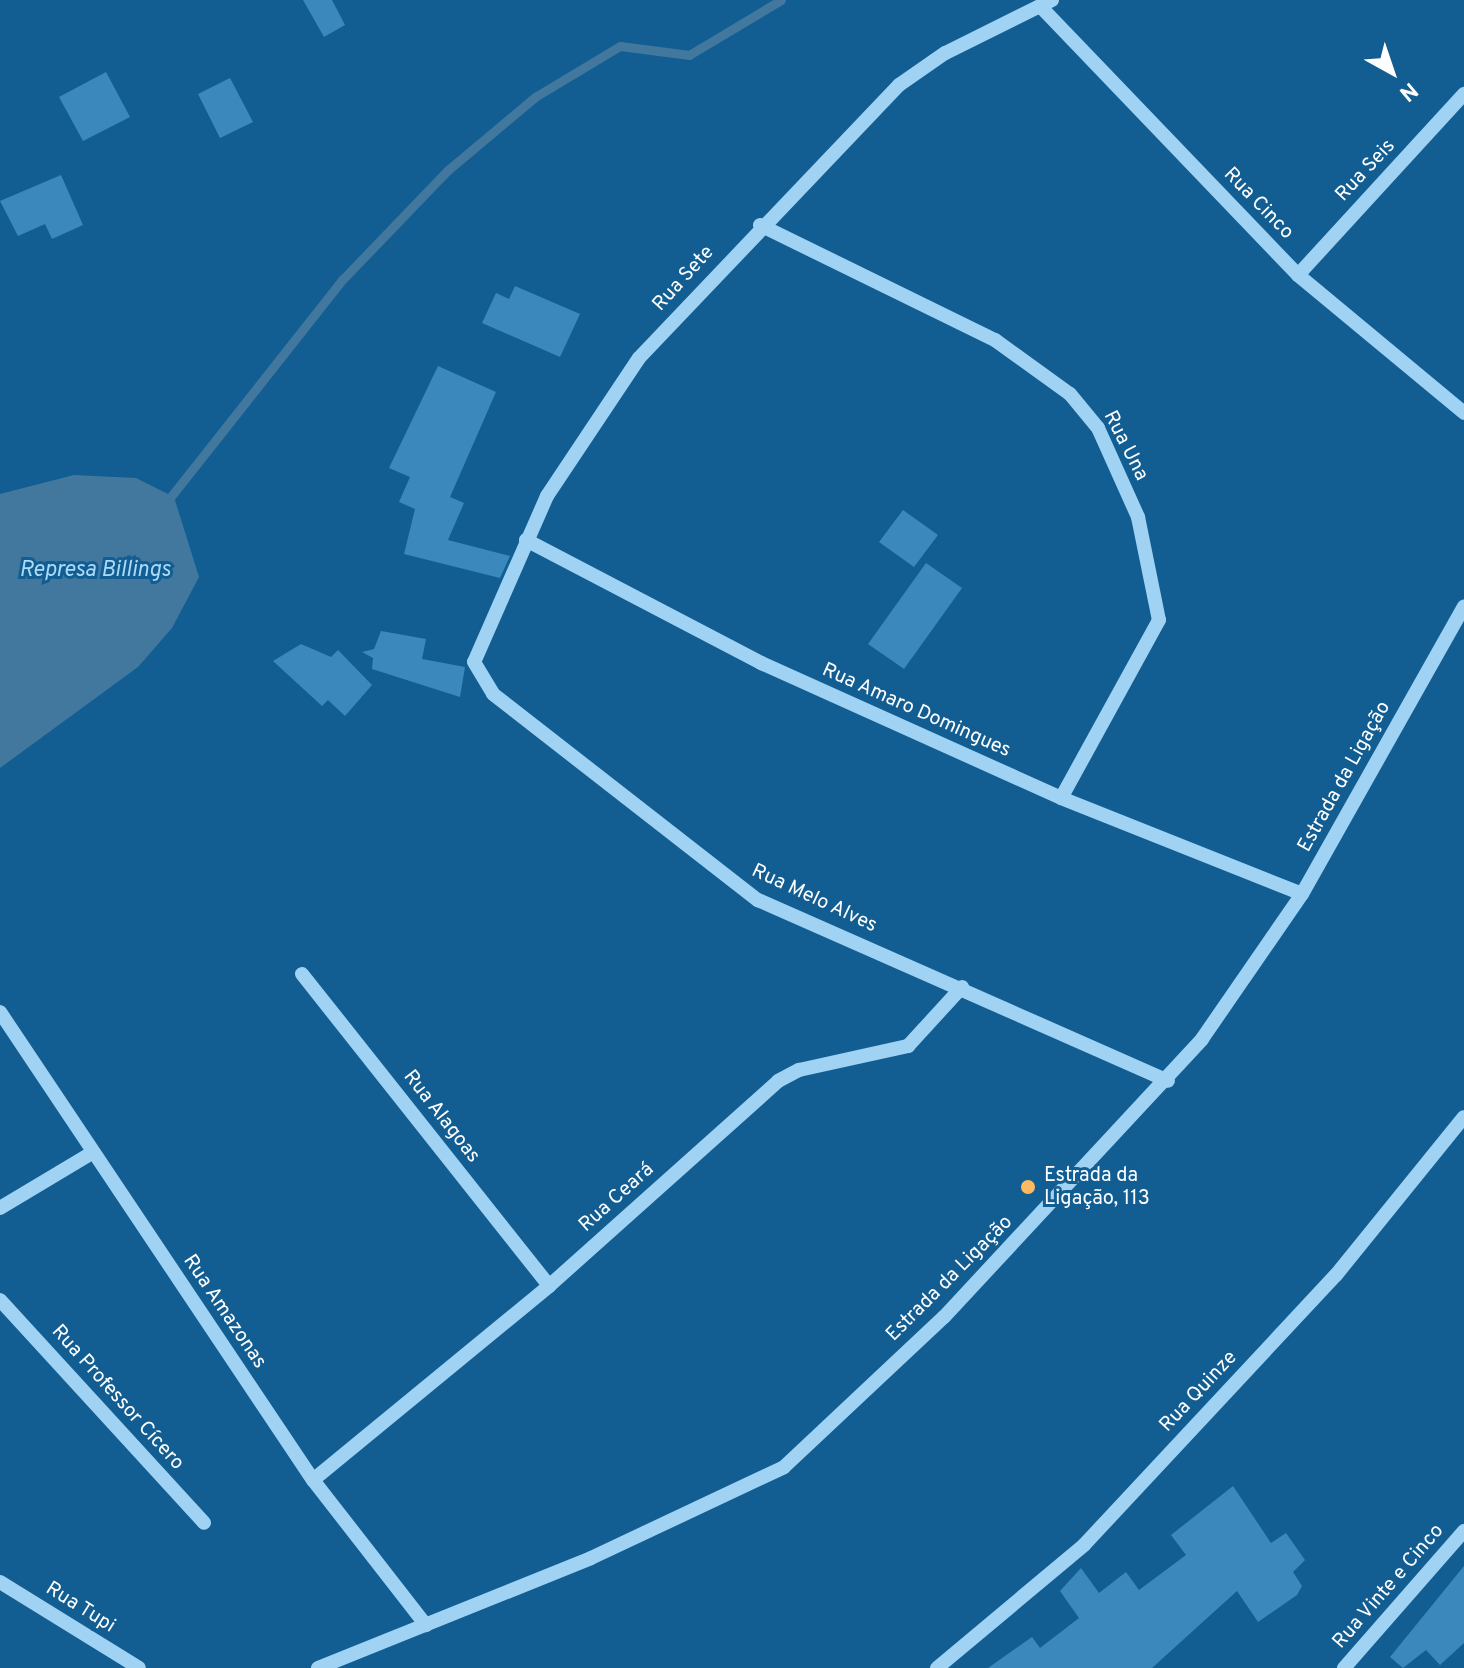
<!DOCTYPE html>
<meta charset="utf-8">
<style>
body{margin:0}
#map{position:relative;width:1464px;height:1668px;overflow:hidden;background:#125e93;font-family:Overpass,sans-serif}
div>[style]{position:absolute}
.water>*{inset:0;background:#42789e}
.stream>*{height:9px;margin:-4.5px;padding:0 4.5px;transform-origin:4.5px;border-radius:4.5px;background:#42789e}
.building>*{inset:0;background:#3b88bc}
.minor>*{height:14px;margin:-7px;padding:0 7px;transform-origin:7px;border-radius:7px;background:#a0d2f3}
.dots>*{width:22px;height:22px;translate:-50% -50%;box-sizing:border-box;border:4px solid #125e93;border-radius:50%}
span{translate:-50% -50%;white-space:nowrap;text-align:center;line-height:1.15;-webkit-text-stroke:6px #125e93;paint-order:stroke}
.street-label{font-size:20px;color:#fff}
.poi-label{font-size:20px;color:#fff}
.left{translate:0 -50%;text-align:left}
.water-label{font-size:22px;color:#acdbf9;font-style:italic}
.north{position:absolute;left:1352px;top:32px;width:80px;height:80px;-webkit-text-stroke:6px #125e93;paint-order:stroke;rotate:140deg;font-size:22px;font-weight:700;line-height:32px;text-align:center;color:#fff}
.north::after{content:'';display:block;margin:auto;width:28px;height:36px;background:#fff;clip-path:polygon(50% 0,100% 100%,50% 72%,0 100%)}
</style>
<div id="map">
<div class="water">
<div style="clip-path:polygon(74px 475px,136px 478px,174px 497px,199px 577px,172px 628px,138px 667px,0 768px,0 494px)"></div>
</div>
<div class="stream">
<div style="left:165px;top:504px;width:287px;rotate:-51.7deg"></div>
<div style="left:343px;top:279px;width:151px;rotate:-46.1deg"></div>
<div style="left:448px;top:170px;width:114px;rotate:-40deg"></div>
<div style="left:535px;top:97px;width:99px;rotate:-31deg"></div>
<div style="left:620px;top:46px;width:70px;rotate:7.4deg"></div>
<div style="left:689px;top:55px;width:107px;rotate:-30.9deg"></div>
</div>
<div class="building">
<div style="clip-path:polygon(303px 0,332px 0,345px 25px,324px 37px)"></div>
<div style="clip-path:polygon(106px 72px,130px 117px,83px 141px,59px 97px)"></div>
<div style="clip-path:polygon(230px 78px,253px 122px,220px 138px,198px 94px)"></div>
<div style="clip-path:polygon(61px 175px,83px 225px,52px 239px,45px 224px,18px 236px,0 201px)"></div>
<div style="clip-path:polygon(515px 286px,580px 314px,560px 357px,482px 323px,496px 293px,509px 299px)"></div>
<div style="clip-path:polygon(438px 366px,496px 392px,450px 497px,464px 503px,448px 540px,510px 556px,500px 578px,404px 554px,415px 509px,399px 502px,410px 477px,389px 468px)"></div>
<div style="clip-path:polygon(903px 510px,938px 535px,914px 567px,879px 542px)"></div>
<div style="clip-path:polygon(926px 563px,962px 588px,904px 669px,868px 644px)"></div>
<div style="clip-path:polygon(381px 631px,426px 639px,422px 659px,465px 667px,460px 697px,372px 669px,373px 658px,362px 652px,374px 649px)"></div>
<div style="clip-path:polygon(301px 644px,331px 657px,338px 650px,372px 685px,345px 716px,328px 700px,322px 706px,273px 661px)"></div>
<div style="clip-path:polygon(1233px 1486px,1271px 1543px,1286px 1533px,1305px 1560px,1293px 1572px,1302px 1586px,1297px 1595px,1258px 1622px,1237px 1591px,1152px 1668px,988px 1668px,1032px 1637px,1040px 1648px,1079px 1618px,1060px 1591px,1081px 1568px,1099px 1593px,1126px 1572px,1139px 1590px,1186px 1555px,1171px 1535px)"></div>
<div style="clip-path:polygon(1464px 1566px,1464px 1643px,1440px 1665px,1426px 1650px,1403px 1668px,1390px 1657px)"></div>
</div>
<div class="minor">
<div style="left:1052px;top:0;width:119px;rotate:153.6deg"></div>
<div style="left:945px;top:53px;width:56px;rotate:145.2deg"></div>
<div style="left:899px;top:85px;width:377px;rotate:133.6deg"></div>
<div style="left:639px;top:358px;width:166px;rotate:123.7deg"></div>
<div style="left:547px;top:496px;width:181px;rotate:113.7deg"></div>
<div style="left:474px;top:662px;width:37px;rotate:59deg"></div>
<div style="left:493px;top:694px;width:336px;rotate:37.9deg"></div>
<div style="left:758px;top:900px;width:448px;rotate:23.8deg"></div>
<div style="left:1040px;top:6px;width:373px;rotate:46.2deg"></div>
<div style="left:1298px;top:275px;width:216px;rotate:39.7deg"></div>
<div style="left:760px;top:225px;width:262px;rotate:26.1deg"></div>
<div style="left:995px;top:340px;width:92px;rotate:35.8deg"></div>
<div style="left:1070px;top:394px;width:44px;rotate:50.5deg"></div>
<div style="left:1098px;top:428px;width:98px;rotate:65.8deg"></div>
<div style="left:1138px;top:517px;width:105px;rotate:78.5deg"></div>
<div style="left:1159px;top:620px;width:203px;rotate:118.8deg"></div>
<div style="left:1298px;top:275px;width:246px;rotate:-47.5deg"></div>
<div style="left:526px;top:540px;width:265px;rotate:27.6deg"></div>
<div style="left:761px;top:663px;width:329px;rotate:24.2deg"></div>
<div style="left:1061px;top:798px;width:259px;rotate:21.7deg"></div>
<div style="left:302px;top:974px;width:398px;rotate:51.6deg"></div>
<div style="left:0;top:1012px;width:563px;rotate:56.23deg"></div>
<div style="left:313px;top:1480px;width:184px;rotate:52.1deg"></div>
<div style="left:0;top:1208px;width:107px;rotate:-30.9deg"></div>
<div style="left:0;top:1300px;width:302px;rotate:47.5deg"></div>
<div style="left:313px;top:1480px;width:306px;rotate:-39.4deg"></div>
<div style="left:549px;top:1286px;width:307px;rotate:-41.8deg"></div>
<div style="left:778px;top:1081px;width:24px;rotate:-28deg"></div>
<div style="left:799px;top:1070px;width:112px;rotate:-12.4deg"></div>
<div style="left:908px;top:1046px;width:80px;rotate:-47.5deg"></div>
<div style="left:0;top:1582px;width:163px;rotate:31.7deg"></div>
<div style="left:318px;top:1668px;width:294px;rotate:-21.9deg"></div>
<div style="left:591px;top:1558px;width:213px;rotate:-25.2deg"></div>
<div style="left:784px;top:1467px;width:219px;rotate:-43.2deg"></div>
<div style="left:944px;top:1317px;width:379px;rotate:-47.1deg"></div>
<div style="left:1202px;top:1039px;width:176px;rotate:-55.4deg"></div>
<div style="left:1302px;top:894px;width:330px;rotate:-60.6deg"></div>
<div style="left:937px;top:1668px;width:192px;rotate:-39.9deg"></div>
<div style="left:1084px;top:1545px;width:369px;rotate:-47deg"></div>
<div style="left:1336px;top:1275px;width:203px;rotate:-51deg"></div>
<div style="left:1344px;top:1668px;width:182px;rotate:-48.8deg"></div>
</div>
<div class="dots">
<div style="left:1028px;top:1187px;background:#ffb961"></div>
</div>
<div class="street-label">
<span style="left:1366px;top:171px;rotate:-47deg">Rua Seis</span>
<span style="left:1258px;top:204px;rotate:46deg">Rua Cinco</span>
<span style="left:684px;top:279px;rotate:-48deg">Rua Sete</span>
<span style="left:1125px;top:446px;rotate:63deg">Rua Una</span>
<span style="left:916px;top:711px;rotate:24deg">Rua Amaro Domingues</span>
<span style="left:1345px;top:777px;rotate:-61deg">Estrada da Ligação</span>
<span style="left:814px;top:899px;rotate:25deg">Rua Melo Alves</span>
<span style="left:441px;top:1117px;rotate:52deg">Rua Alagoas</span>
<span style="left:617px;top:1198px;rotate:-42deg">Rua Ceará</span>
<span style="left:950px;top:1279px;rotate:-45deg">Estrada da Ligação</span>
<span style="left:224px;top:1312px;rotate:56deg">Rua Amazonas</span>
<span style="left:1199px;top:1392px;rotate:-47deg">Rua Quinze</span>
<span style="left:117px;top:1398px;rotate:48deg">Rua Professor Cícero</span>
<span style="left:1389px;top:1587px;rotate:-49deg">Rua Vinte e Cinco</span>
<span style="left:80px;top:1608px;rotate:32deg">Rua Tupi</span>
</div>
<div class="poi-label">
<span class="left" style="left:1044px;top:1188px">Estrada da<br>Ligação, 113</span>
</div>
<div class="water-label">
<span style="left:95px;top:571px">Represa Billings</span>
</div>
<div class="north">N</div>
</div>
